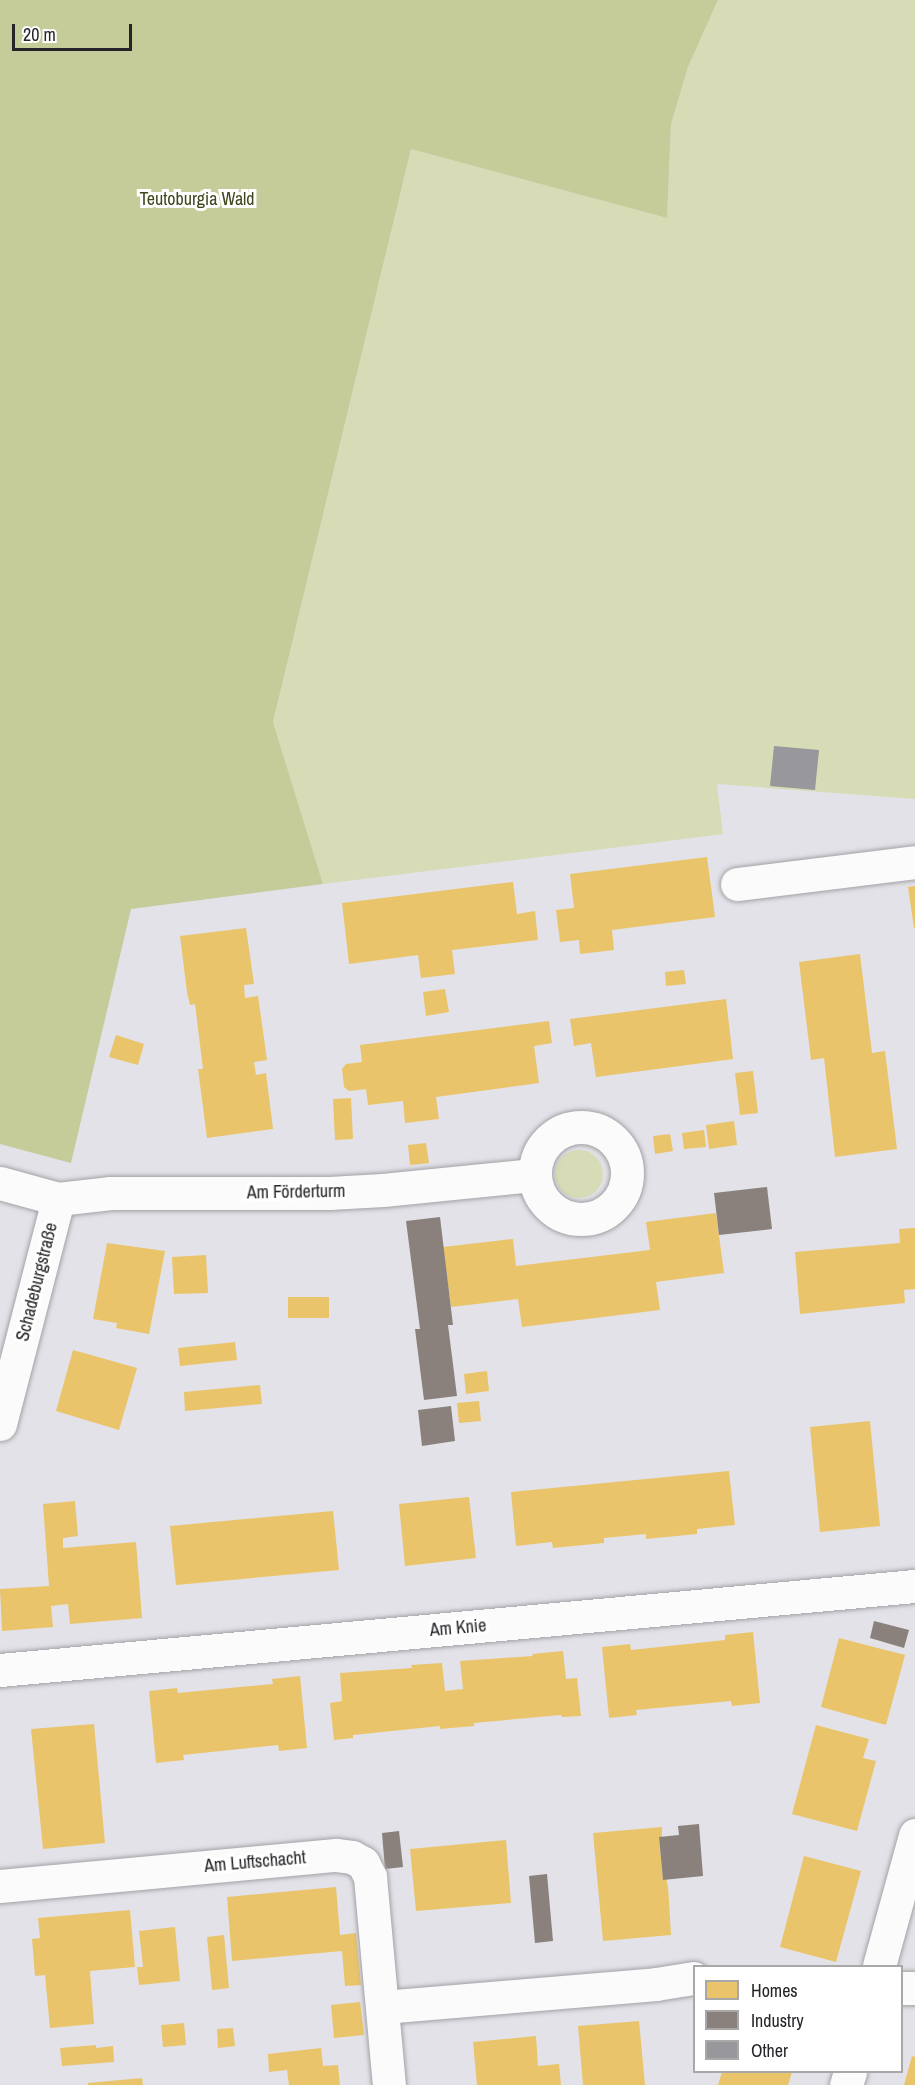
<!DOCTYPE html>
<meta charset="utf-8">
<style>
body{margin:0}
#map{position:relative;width:915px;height:2085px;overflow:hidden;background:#e3e2e8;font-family:"Archivo Narrow",sans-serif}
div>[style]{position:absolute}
.green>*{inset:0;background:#d7dcb6}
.round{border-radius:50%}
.forest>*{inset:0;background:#c5cb99}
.homes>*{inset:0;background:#e9c46a}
.industry>*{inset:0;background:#8a817c}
.building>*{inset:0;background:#98979b}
.roads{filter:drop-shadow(0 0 2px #a3a2a6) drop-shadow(0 0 2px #a3a2a6)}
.minor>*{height:33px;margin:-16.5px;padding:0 16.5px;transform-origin:16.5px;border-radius:16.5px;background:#fbfbfc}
.minor>.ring{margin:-16.5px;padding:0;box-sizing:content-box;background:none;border:33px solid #fbfbfc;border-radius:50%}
span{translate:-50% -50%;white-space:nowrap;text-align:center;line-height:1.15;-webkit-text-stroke:6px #fff;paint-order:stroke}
.park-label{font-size:18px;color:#41461e}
.street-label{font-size:18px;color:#252529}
.legend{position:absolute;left:693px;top:1965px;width:210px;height:108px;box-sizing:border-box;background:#fff;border:2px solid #a8a8a9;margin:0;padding:8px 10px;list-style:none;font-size:18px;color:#252529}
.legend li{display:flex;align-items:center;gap:12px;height:30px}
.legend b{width:30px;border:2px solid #a8a8a9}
.scale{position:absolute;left:12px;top:24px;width:120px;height:27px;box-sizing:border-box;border:3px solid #252529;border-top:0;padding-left:8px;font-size:18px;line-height:21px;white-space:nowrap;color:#252529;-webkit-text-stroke:4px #fff;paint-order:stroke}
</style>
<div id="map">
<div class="green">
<div style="clip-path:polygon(718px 0,915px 0,915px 799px,717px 784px,723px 834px,323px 884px,273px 722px,411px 149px,667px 218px,671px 124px,688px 67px)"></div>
<div class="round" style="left:555px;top:1150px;width:48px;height:48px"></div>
</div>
<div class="forest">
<div style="clip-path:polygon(0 0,718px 0,688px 67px,671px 124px,667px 218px,411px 149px,273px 722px,323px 884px,131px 909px,71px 1163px,0 1144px)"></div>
</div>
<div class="homes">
<div style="clip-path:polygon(707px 857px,715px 917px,612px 930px,614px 950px,580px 954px,579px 940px,560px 942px,556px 910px,574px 908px,570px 874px)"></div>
<div style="clip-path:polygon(513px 882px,517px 914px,535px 911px,538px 940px,452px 950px,455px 974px,421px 978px,418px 955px,349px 964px,342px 903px)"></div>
<div style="clip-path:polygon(915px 886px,915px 928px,914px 928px,908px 887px)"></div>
<div style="clip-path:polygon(246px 928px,254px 984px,244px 985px,245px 998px,258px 996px,267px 1060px,254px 1062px,256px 1075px,266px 1073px,273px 1129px,207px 1138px,198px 1069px,203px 1069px,195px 1004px,190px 1005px,187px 992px,180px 936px)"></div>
<div style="clip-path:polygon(860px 954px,872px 1053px,885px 1051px,897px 1149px,835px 1157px,824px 1058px,811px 1060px,799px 962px)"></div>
<div style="clip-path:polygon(684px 970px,686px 984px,666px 986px,665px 972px)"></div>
<div style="clip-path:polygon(445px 989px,449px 1012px,426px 1016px,423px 992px)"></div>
<div style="clip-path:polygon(726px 999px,733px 1059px,596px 1077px,591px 1043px,574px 1046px,570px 1019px)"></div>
<div style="clip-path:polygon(549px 1021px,552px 1043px,534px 1046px,539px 1083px,436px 1097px,439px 1119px,405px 1123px,403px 1101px,368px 1105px,366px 1089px,349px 1091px,344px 1087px,342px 1069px,346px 1064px,362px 1062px,360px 1045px)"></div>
<div style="clip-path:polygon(116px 1035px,144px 1044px,138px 1065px,109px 1057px)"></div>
<div style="clip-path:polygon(753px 1071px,758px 1113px,740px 1115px,735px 1073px)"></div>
<div style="clip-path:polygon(351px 1098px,353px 1139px,335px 1140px,333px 1099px)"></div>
<div style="clip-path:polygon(734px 1121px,737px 1145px,709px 1149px,706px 1125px)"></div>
<div style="clip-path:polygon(704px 1130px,706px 1147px,684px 1149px,682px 1133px)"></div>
<div style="clip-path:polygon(670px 1134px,673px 1151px,655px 1154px,653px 1136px)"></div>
<div style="clip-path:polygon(426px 1143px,429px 1163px,410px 1165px,408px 1145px)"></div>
<div style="clip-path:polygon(716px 1213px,724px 1273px,656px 1282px,660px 1310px,522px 1327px,518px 1299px,451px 1307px,443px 1247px,513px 1239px,516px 1266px,650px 1250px,646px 1222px)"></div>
<div style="clip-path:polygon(915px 1228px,915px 1289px,904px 1290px,905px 1303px,800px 1314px,795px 1252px,900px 1243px,899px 1229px)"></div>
<div style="clip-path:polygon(107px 1243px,165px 1251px,149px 1334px,116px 1328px,117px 1323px,93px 1319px)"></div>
<div style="clip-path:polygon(206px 1255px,208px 1293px,174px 1294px,172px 1257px)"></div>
<div style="clip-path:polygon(288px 1297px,329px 1297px,329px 1318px,288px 1318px)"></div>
<div style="clip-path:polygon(235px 1342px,237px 1360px,180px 1366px,178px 1348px)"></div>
<div style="clip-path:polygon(73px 1350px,137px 1368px,119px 1430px,56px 1411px)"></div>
<div style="clip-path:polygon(487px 1371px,489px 1391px,466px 1394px,464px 1374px)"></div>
<div style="clip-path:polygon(260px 1385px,262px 1404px,185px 1411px,184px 1392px)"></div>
<div style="clip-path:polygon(479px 1401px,481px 1421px,459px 1423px,457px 1403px)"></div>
<div style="clip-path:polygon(870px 1421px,880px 1526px,820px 1532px,810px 1427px)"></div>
<div style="clip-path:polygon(729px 1471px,735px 1525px,697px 1529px,697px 1534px,646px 1539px,646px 1534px,604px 1538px,604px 1543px,553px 1548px,552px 1542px,516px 1546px,511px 1492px)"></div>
<div style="clip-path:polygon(469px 1497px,476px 1558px,405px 1566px,399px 1504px)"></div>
<div style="clip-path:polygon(75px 1501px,78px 1536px,63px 1538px,63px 1548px,136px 1542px,142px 1618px,70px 1624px,68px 1604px,51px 1606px,53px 1627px,2px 1631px,0 1589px,49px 1586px,43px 1504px)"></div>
<div style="clip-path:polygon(333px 1511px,339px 1570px,176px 1585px,170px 1526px)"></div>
<div style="clip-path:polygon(753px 1632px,760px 1703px,732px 1706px,731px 1701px,636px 1710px,637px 1715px,609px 1718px,602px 1647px,630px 1644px,631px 1650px,725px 1640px,725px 1635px)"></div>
<div style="clip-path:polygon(839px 1638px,905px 1655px,886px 1725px,821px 1707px)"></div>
<div style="clip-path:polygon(563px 1651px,566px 1679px,577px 1678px,581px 1716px,562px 1717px,561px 1715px,474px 1723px,474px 1726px,440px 1729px,440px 1726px,353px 1735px,353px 1738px,334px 1740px,330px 1703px,342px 1701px,340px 1673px,412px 1668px,411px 1665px,442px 1663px,445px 1691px,463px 1689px,460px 1661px,533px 1656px,532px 1654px)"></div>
<div style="clip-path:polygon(300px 1676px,307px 1748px,279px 1751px,278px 1745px,183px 1755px,184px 1760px,156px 1763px,149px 1691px,177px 1688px,178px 1693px,273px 1684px,272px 1679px)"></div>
<div style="clip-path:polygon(94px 1724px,105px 1843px,43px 1849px,31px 1729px)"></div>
<div style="clip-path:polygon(816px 1725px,869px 1739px,863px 1758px,876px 1761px,857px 1831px,792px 1814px)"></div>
<div style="clip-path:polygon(662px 1827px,662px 1837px,659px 1837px,663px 1880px,666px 1879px,668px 1886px,671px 1935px,603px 1941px,593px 1833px)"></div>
<div style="clip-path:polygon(506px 1840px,511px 1903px,416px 1911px,410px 1849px)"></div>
<div style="clip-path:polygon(804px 1856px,861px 1871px,836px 1962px,780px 1947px)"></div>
<div style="clip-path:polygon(336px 1887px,340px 1935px,356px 1933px,361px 1985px,345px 1986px,342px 1951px,232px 1961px,227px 1897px)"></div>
<div style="clip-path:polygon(130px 1910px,135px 1967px,90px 1971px,94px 2024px,50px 2028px,45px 1975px,35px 1976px,32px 1939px,40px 1938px,38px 1918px)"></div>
<div style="clip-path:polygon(175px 1927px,180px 1981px,139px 1985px,137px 1967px,143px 1967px,139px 1931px)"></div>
<div style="clip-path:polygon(224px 1935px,229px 1988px,212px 1990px,207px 1937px)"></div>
<div style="clip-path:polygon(360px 2002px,364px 2035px,334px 2038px,331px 2005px)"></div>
<div style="clip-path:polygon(639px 2021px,645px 2085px,583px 2085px,578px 2026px)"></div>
<div style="clip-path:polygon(184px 2023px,186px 2045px,163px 2047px,161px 2025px)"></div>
<div style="clip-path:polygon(233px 2028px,235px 2046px,218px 2048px,217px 2029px)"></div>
<div style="clip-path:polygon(536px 2036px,538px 2066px,559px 2064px,561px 2085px,477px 2085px,473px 2042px)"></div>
<div style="clip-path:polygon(96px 2045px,96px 2048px,113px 2046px,114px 2062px,62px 2066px,60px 2048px)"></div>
<div style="clip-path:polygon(321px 2048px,323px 2066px,338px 2065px,340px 2085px,289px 2085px,287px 2070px,269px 2072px,268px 2054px)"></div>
<div style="clip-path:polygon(912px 2056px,915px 2057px,915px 2085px,904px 2085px)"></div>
<div style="clip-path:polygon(722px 2072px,792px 2072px,788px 2085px,718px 2085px)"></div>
<div style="clip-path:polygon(142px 2078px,143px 2085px,88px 2085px,88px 2083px)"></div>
</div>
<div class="industry">
<div style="clip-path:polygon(767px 1187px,772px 1229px,719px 1235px,714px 1193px)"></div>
<div style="clip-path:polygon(440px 1217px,453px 1325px,448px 1325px,457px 1396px,424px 1400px,415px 1329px,420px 1329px,406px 1221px)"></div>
<div style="clip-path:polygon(451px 1406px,455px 1441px,422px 1446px,418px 1410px)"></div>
<div style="clip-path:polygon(874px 1621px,909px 1630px,904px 1648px,870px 1638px)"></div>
<div style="clip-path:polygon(699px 1824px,703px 1876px,663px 1880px,659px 1837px,679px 1835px,678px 1826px)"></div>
<div style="clip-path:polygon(399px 1831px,403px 1867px,385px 1869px,382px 1833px)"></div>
<div style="clip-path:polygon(547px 1874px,553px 1941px,535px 1943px,529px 1876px)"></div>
</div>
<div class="building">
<div style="clip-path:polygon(774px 746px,819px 750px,815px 790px,770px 786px)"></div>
</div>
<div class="roads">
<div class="minor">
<div style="left:737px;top:884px;width:179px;rotate:-7deg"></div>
<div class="ring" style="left:535px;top:1127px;width:59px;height:59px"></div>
<div style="left:0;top:1183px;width:60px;rotate:15.4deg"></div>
<div style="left:58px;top:1199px;width:53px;rotate:-6.5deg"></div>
<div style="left:111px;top:1193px;width:218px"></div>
<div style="left:329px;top:1193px;width:54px;rotate:-3.2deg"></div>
<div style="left:383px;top:1190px;width:152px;rotate:-5.7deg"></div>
<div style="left:0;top:1424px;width:232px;rotate:-75.5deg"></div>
<div style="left:0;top:1670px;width:919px;rotate:-5.25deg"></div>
<div style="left:0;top:1886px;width:337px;rotate:-5.3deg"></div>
<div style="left:336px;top:1855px;width:16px;rotate:7deg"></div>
<div style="left:352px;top:1857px;width:13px;rotate:29deg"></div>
<div style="left:363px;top:1863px;width:16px;rotate:63deg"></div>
<div style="left:370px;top:1877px;width:209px;rotate:84.8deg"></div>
<div style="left:879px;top:1966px;width:136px;rotate:-74.6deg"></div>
<div style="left:902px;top:1988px;width:13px"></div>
<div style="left:383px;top:2007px;width:274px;rotate:-4.8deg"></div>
<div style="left:656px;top:1984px;width:38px;rotate:-9deg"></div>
<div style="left:846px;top:2085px;width:14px;rotate:-73deg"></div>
</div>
</div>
<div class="park-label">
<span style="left:197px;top:199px">Teutoburgia Wald</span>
</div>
<div class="street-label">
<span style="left:296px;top:1192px;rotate:-1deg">Am Förderturm</span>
<span style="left:37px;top:1282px;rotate:-76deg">Schadeburgstraße</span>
<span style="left:458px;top:1628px;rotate:-5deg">Am Knie</span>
<span style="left:255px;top:1862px;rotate:-5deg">Am Luftschacht</span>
</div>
<ul class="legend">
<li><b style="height:16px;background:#e9c46a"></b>Homes</li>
<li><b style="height:16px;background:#8a817c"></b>Industry</li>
<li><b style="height:16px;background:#98979b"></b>Other</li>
</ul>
<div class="scale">20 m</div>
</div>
